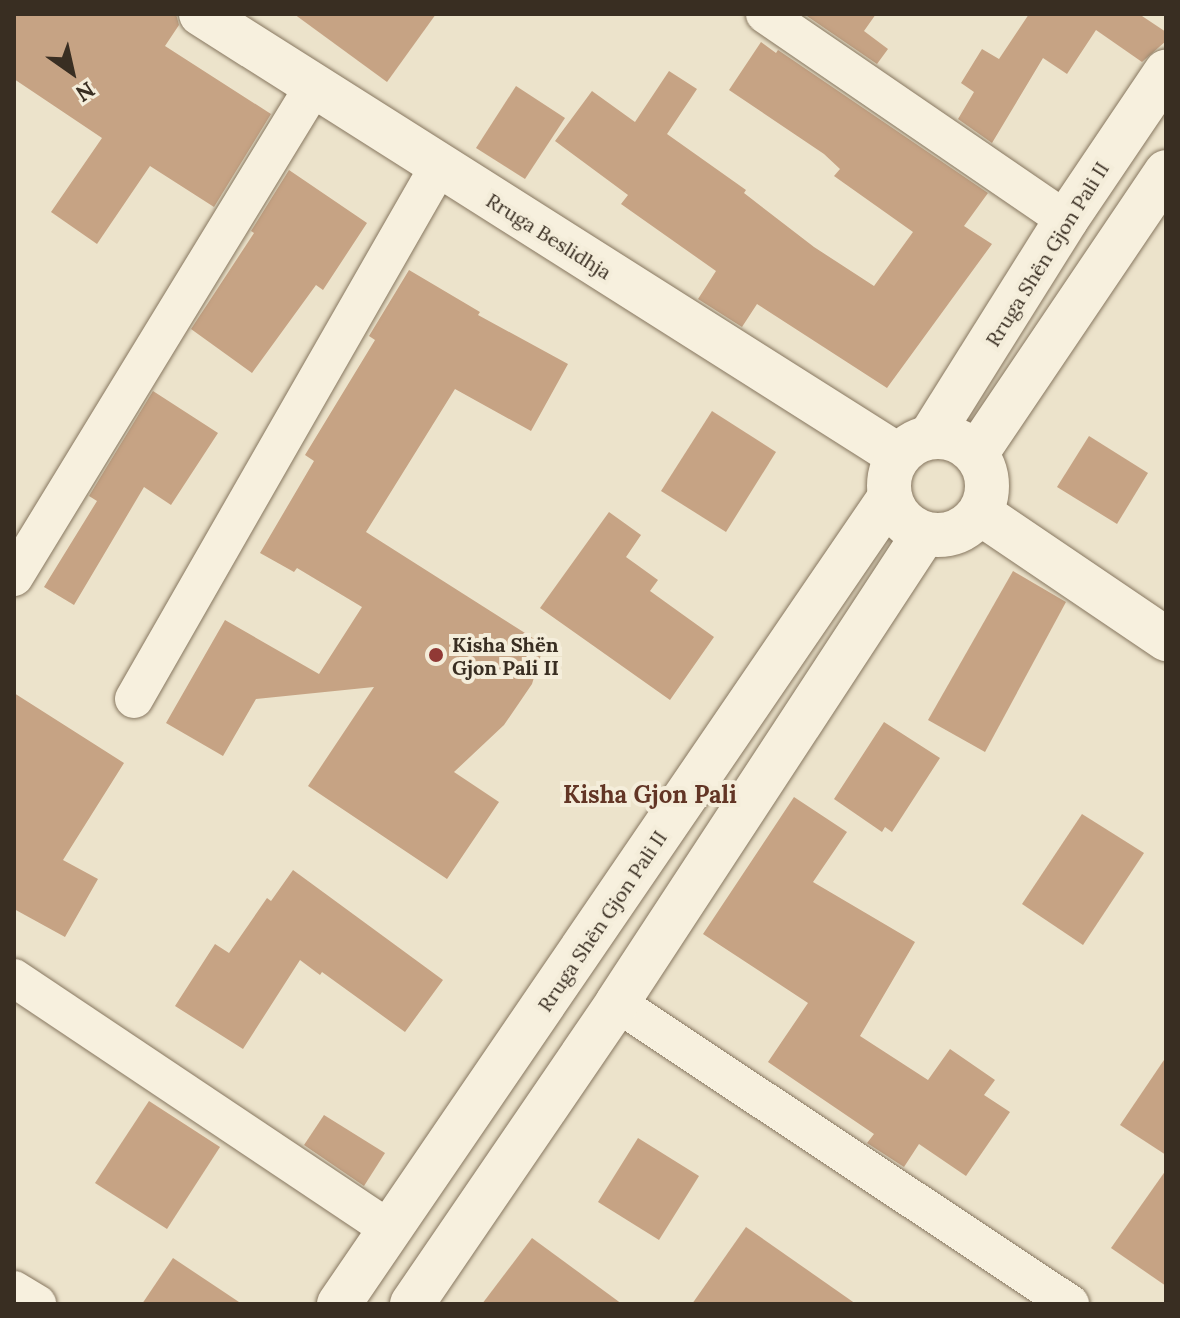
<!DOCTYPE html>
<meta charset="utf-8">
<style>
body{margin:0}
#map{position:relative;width:1180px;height:1318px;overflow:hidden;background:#ece3cb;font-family:Lora,serif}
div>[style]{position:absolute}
.building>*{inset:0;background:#c6a384}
.roads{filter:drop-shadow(0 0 2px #877760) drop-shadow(0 0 2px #877760)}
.street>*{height:38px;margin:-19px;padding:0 19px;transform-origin:19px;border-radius:19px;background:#f7f0de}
.secondary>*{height:44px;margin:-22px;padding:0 22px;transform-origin:22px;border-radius:22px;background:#f7f0de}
.secondary>.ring{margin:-22px;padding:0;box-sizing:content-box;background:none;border:44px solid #f7f0de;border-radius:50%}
.dots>*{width:22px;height:22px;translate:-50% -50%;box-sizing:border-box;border:4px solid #f4edda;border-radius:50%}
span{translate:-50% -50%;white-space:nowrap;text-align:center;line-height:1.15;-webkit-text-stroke:8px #f4edda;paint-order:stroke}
.street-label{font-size:20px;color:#392e22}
.poi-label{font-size:20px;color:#392e22;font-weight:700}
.left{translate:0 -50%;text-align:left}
.quarter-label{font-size:24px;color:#623525;font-weight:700}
.frame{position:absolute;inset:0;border:16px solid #392e22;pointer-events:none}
.north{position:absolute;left:32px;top:32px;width:80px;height:80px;-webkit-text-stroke:6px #f4edda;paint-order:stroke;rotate:146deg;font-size:22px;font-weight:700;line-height:32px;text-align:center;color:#392e22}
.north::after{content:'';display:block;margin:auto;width:28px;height:36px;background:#392e22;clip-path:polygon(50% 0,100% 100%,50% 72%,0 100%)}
</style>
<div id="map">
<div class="building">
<div style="clip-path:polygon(14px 14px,176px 14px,179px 25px,165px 46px,271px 114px,214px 207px,150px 166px,97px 244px,51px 212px,102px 138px,14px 79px)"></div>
<div style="clip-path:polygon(294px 14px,436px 14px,387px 82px)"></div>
<div style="clip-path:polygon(804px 14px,876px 14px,864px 31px,888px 49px,877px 64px)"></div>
<div style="clip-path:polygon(1029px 14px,1139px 14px,1166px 32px,1166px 41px,1142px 62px,1096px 30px,1067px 74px,1043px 58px,992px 143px,958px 119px,974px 92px,961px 83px,982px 49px,999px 59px)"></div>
<div style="clip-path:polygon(761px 42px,776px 53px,778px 50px,988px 193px,964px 226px,992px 244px,887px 388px,757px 304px,742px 327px,698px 299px,716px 271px,621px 204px,628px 195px,555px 141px,592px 91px,635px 122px,669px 71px,697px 89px,667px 134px,746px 190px,744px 193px,814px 247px,874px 286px,913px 232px,834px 176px,840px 169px,824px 154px,729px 90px)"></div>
<div style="clip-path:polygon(516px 86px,565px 118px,525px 179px,476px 148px)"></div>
<div style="clip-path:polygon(289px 170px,367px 223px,323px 290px,316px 285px,252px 373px,191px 329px,254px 233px,251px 231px)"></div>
<div style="clip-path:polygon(409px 270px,480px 312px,478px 315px,568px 364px,531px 431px,455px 389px,366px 532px,544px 645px,532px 684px,504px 725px,454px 772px,499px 802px,447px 879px,308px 786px,374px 687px,256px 699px,223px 756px,166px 723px,225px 620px,319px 674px,362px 607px,297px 568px,294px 572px,260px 553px,314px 461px,305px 455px,375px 340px,369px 336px)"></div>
<div style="clip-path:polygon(153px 391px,218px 433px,171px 505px,144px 487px,74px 605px,44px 587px,97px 501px,89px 496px)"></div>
<div style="clip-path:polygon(712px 411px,776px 452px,726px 532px,661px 491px)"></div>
<div style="clip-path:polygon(1089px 436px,1148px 473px,1117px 524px,1057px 487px)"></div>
<div style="clip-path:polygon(609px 512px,641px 535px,626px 557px,658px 580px,650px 591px,714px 637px,670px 700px,540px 608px)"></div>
<div style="clip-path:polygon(1013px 571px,1066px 602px,985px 752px,928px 720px)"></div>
<div style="clip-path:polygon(14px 693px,124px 763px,63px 860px,98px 879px,65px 937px,14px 909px)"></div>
<div style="clip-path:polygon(884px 722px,940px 758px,892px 832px,885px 827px,882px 832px,834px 799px)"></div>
<div style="clip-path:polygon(794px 797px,847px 832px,813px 882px,915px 942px,860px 1036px,928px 1080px,950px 1049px,995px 1080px,984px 1095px,1010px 1112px,966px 1176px,919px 1144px,904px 1167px,867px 1143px,874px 1134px,768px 1062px,808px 1003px,703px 934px)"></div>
<div style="clip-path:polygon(1082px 814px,1144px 853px,1083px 945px,1022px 904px)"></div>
<div style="clip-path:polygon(293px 870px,443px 980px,405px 1032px,322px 972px,320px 975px,300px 960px,243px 1049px,175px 1006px,215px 944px,229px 953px,267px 898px,271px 901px)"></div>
<div style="clip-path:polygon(1166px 1057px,1166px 1155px,1120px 1125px)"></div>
<div style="clip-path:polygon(149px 1101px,220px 1147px,167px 1229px,95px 1183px)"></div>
<div style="clip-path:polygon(324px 1115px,385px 1153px,364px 1186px,304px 1145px)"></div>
<div style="clip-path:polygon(638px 1138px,699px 1176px,659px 1240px,598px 1202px)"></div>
<div style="clip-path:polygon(1166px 1170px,1166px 1286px,1111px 1248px)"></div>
<div style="clip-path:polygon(746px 1227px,856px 1304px,692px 1304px)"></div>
<div style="clip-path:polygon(532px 1238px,622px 1304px,482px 1304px)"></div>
<div style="clip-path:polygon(173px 1258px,242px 1304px,142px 1304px)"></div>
</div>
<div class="roads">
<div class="street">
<div style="left:765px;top:14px;width:365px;rotate:34.4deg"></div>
<div style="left:14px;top:577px;width:575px;rotate:-58.58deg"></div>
<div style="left:134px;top:699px;width:614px;rotate:-60.22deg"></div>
<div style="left:14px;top:978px;width:453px;rotate:33.8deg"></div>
<div style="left:617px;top:1003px;width:544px;rotate:33.6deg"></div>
<div style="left:14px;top:1290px;width:27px;rotate:31deg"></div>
</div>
<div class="secondary">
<div style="left:201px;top:14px;width:826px;rotate:32.34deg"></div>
<div class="ring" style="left:889px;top:437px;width:54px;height:54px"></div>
<div style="left:930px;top:437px;width:256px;rotate:-57.9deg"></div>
<div style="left:1066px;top:220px;width:179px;rotate:-56deg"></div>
<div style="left:976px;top:454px;width:340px;rotate:-56deg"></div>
<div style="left:980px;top:513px;width:225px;rotate:34.1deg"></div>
<div style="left:339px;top:1304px;width:977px;rotate:-55.68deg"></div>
<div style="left:412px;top:1304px;width:364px;rotate:-55.7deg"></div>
<div style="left:617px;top:1003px;width:561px;rotate:-56.79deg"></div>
</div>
</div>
<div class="dots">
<div style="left:436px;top:655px;background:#913935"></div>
</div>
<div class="street-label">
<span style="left:549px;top:236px;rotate:32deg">Rruga Beslidhja</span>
<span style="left:1047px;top:254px;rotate:-58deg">Rruga Shën Gjon Pali II</span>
<span style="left:602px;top:921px;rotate:-56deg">Rruga Shën Gjon Pali II</span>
</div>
<div class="poi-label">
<span class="left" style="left:452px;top:656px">Kisha Shën<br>Gjon Pali II</span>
</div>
<div class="quarter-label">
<span style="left:650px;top:795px">Kisha Gjon Pali</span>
</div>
<div class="frame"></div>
<div class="north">N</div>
</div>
